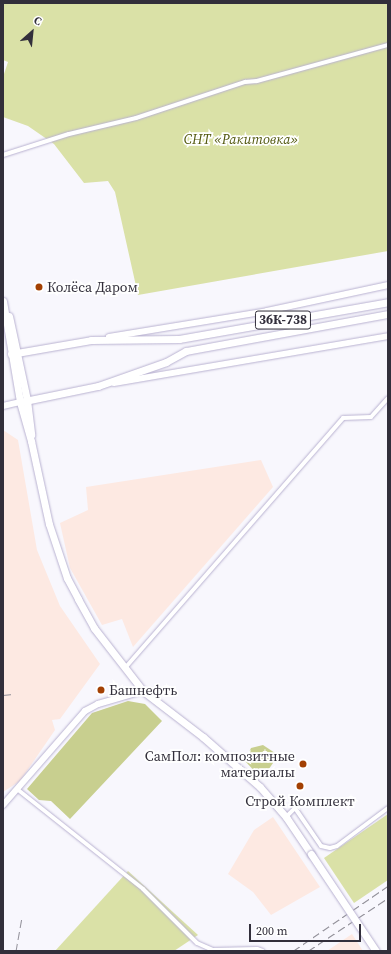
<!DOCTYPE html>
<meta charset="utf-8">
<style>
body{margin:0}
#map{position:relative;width:391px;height:954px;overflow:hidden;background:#f8f7fd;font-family:"Source Serif 4",serif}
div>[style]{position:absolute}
.industrial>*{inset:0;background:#fde9e2}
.green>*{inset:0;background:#dae1a7}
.forest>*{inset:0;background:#c8cf8f}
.roads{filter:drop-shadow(0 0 1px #b9b2d1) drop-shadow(0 0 1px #b9b2d1)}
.street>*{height:4px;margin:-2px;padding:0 2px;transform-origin:2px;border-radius:2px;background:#fff}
.secondary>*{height:6px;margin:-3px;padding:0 3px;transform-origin:3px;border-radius:3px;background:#fff}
.primary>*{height:7px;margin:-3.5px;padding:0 3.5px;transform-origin:3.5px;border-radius:3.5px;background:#fff}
.rail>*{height:1px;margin-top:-0.5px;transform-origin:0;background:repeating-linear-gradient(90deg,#929099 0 8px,transparent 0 12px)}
.bridges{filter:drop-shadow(0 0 1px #b9b2d1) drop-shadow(0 0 1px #b9b2d1)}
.primary-bridge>*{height:7px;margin:-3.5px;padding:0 3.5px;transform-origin:3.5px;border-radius:3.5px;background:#fff}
.dots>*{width:11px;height:11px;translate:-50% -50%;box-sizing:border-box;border:2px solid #fff;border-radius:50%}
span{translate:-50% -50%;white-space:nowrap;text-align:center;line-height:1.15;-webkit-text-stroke:3.5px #fff;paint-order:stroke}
.shield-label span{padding:1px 3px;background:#fff;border:1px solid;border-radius:3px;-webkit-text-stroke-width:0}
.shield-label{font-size:13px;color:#322f3b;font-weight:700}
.park-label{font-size:14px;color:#52580e;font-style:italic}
.poi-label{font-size:14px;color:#322f3b}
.left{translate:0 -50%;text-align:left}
.right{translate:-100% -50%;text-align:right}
.frame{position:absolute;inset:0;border:4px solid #322f3b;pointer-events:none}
.north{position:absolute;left:12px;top:12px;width:40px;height:40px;-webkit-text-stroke:3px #fff;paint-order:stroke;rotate:27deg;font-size:11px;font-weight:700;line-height:16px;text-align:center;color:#322f3b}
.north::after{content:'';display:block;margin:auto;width:14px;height:18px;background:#322f3b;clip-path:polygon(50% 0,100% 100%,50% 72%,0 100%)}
.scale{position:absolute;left:249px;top:924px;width:112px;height:18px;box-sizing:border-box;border:2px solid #322f3b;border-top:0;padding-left:5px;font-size:12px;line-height:14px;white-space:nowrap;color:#322f3b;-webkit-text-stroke:3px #fff;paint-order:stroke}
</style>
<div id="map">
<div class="industrial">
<div style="clip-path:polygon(3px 430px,18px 440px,37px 550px,60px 606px,100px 664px,60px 719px,52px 720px,55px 730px,20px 781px,3px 792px)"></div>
<div style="clip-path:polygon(261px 460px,273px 487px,133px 647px,122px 619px,102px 625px,70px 568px,60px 523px,88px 510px,86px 487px)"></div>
<div style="clip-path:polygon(273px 817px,320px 887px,271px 915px,253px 892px,228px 874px,254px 830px)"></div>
<div style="clip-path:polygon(352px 934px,363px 951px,327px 951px)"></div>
</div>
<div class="green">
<div style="clip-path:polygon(3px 3px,388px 3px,388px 251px,138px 295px,115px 192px,108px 181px,84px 183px,54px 144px,28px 126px,3px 117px,3px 77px,8px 62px,3px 60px)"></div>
<div style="clip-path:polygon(388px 814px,388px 880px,354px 903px,324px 858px)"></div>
<div style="clip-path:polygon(128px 871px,198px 935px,174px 951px,55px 951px)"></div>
</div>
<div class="forest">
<div style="clip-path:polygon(128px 701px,145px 704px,162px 721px,70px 819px,51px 801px,39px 800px,27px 789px,92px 713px)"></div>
<div style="clip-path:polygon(263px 745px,275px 753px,273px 763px,262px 779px,245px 761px,251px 748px)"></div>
</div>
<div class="roads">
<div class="street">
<div style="left:3px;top:155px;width:69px;rotate:-17.7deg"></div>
<div style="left:69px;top:134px;width:69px;rotate:-13.4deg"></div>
<div style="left:136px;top:118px;width:115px;rotate:-18.3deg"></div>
<div style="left:245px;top:82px;width:12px;rotate:-5deg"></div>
<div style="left:257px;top:81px;width:136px;rotate:-15.4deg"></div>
<div style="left:125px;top:668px;width:332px;rotate:-48.9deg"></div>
<div style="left:343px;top:418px;width:28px;rotate:-2deg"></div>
<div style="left:371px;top:417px;width:25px;rotate:-48deg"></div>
<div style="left:17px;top:789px;width:161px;rotate:38.4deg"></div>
<div style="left:143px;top:889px;width:76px;rotate:45deg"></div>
<div style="left:197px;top:943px;width:17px;rotate:24deg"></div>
<div style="left:213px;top:950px;width:44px;rotate:-1.3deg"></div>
<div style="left:257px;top:949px;width:6px;rotate:18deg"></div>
<div style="left:286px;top:817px;width:13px;rotate:-45deg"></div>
<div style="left:295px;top:808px;width:46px;rotate:55.6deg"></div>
<div style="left:321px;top:846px;width:9px;rotate:13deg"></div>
<div style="left:330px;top:848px;width:7px;rotate:-16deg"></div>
<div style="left:337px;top:846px;width:64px;rotate:-36.7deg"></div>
</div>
<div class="secondary">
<div style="left:109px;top:337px;width:160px;rotate:-9.3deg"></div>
<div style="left:267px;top:311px;width:124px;rotate:-12.1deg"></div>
<div style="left:114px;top:383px;width:278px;rotate:-9.7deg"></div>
<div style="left:3px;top:406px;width:17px;rotate:-13deg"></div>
<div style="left:3px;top:805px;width:125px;rotate:-48.9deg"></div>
<div style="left:85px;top:711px;width:15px;rotate:-28deg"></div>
<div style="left:98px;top:704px;width:47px;rotate:-16.1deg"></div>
</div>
<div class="primary">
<div style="left:3px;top:301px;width:102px;rotate:80.4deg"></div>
<div style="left:20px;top:402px;width:41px;rotate:74.2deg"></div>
<div style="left:31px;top:441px;width:85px;rotate:77.8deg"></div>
<div style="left:49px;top:524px;width:57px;rotate:71.6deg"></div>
<div style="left:67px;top:578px;width:24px;rotate:62deg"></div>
<div style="left:78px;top:599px;width:33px;rotate:61deg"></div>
<div style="left:94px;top:628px;width:80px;rotate:52.1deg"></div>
<div style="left:143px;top:691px;width:76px;rotate:37.5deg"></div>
<div style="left:203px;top:737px;width:76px;rotate:41.3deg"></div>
<div style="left:260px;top:787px;width:40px;rotate:49deg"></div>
<div style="left:286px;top:817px;width:45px;rotate:56deg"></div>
<div style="left:9px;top:316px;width:86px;rotate:77.9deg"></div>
<div style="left:27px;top:400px;width:35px;rotate:83deg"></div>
<div style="left:11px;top:354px;width:81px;rotate:-9.9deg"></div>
<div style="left:91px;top:340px;width:88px;rotate:-0.7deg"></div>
<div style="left:179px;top:339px;width:212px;rotate:-10deg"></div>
<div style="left:20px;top:402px;width:80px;rotate:-11.6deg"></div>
<div style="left:98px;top:386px;width:72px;rotate:-19.4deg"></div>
<div style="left:166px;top:362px;width:23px;rotate:-29deg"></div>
<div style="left:186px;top:351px;width:205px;rotate:-10.4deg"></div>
</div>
</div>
<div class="rail">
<div style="left:3px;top:695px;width:10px;rotate:-6deg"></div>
<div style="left:16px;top:951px;width:36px;rotate:-80deg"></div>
<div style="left:293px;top:951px;width:115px;rotate:-34.4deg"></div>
<div style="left:308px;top:951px;width:96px;rotate:-33.5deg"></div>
</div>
<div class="bridges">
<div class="primary-bridge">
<div style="left:311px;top:854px;width:117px;rotate:56.2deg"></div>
</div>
</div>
<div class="dots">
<div style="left:39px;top:287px;background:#a34003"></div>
<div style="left:101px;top:690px;background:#a34003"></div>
<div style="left:303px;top:764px;background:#a34003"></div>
<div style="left:300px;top:786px;background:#a34003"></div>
</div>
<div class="shield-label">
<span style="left:283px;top:320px">36К-738</span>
</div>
<div class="park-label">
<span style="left:241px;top:139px">СНТ «Ракитовка»</span>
</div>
<div class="poi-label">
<span class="left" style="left:47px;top:287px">Колёса Даром</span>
<span class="left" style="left:109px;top:690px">Башнефть</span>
<span class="right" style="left:295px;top:764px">СамПол: композитные<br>материалы</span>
<span style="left:300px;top:801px">Строй Комплект</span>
</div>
<div class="frame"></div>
<div class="north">С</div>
<div class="scale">200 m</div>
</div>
